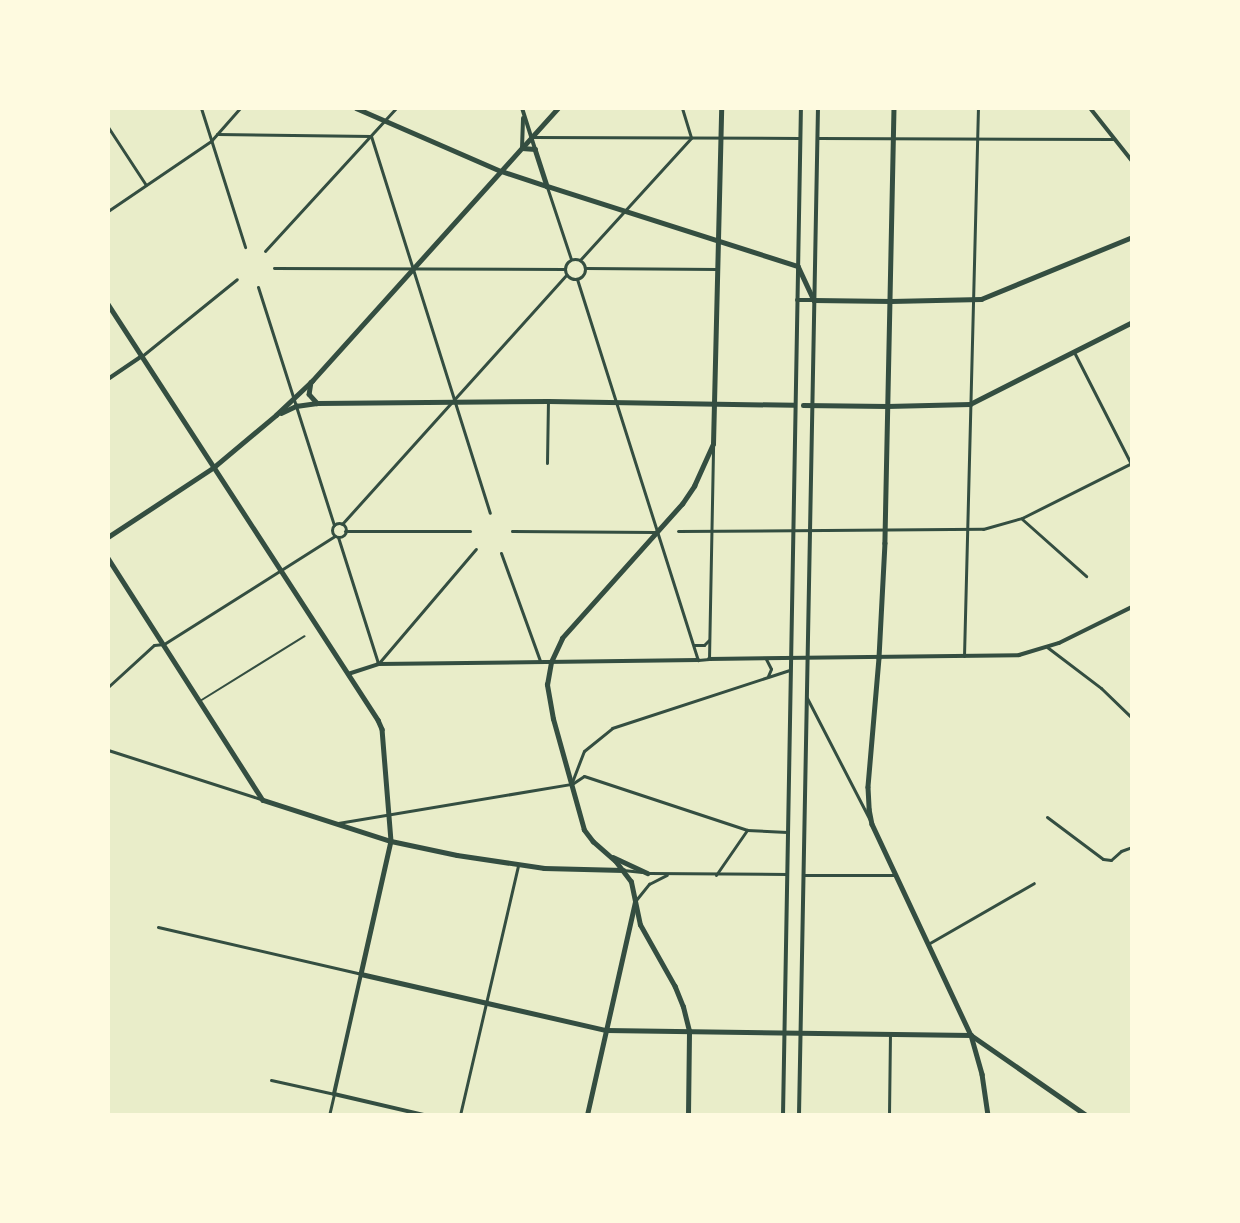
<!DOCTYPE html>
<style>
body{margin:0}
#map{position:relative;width:1240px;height:1223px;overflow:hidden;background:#e9edc9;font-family:"Titillium Web",sans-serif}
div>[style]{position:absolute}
.pedestrian>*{height:2px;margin:-1px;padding:0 1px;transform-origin:1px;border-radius:1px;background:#344e41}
.minor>*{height:3px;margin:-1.5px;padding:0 1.5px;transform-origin:1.5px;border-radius:1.5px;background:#344e41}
.minor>.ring{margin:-1.5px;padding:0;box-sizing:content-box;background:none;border:3px solid #344e41;border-radius:50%}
.tertiary>*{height:4px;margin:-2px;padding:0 2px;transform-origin:2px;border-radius:2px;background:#344e41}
.secondary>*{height:4.5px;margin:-2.25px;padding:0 2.25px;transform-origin:2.25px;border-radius:2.25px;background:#344e41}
.primary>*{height:4.5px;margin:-2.25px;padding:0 2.25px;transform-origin:2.25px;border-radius:2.25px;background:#344e41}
span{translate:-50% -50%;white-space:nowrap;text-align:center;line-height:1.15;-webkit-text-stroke:4.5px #fefae0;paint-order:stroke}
.frame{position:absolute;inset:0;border:110px solid #fefae0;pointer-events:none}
</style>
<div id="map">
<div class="pedestrian">
<div style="left:200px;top:701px;width:123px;rotate:-31.8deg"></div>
</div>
<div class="minor">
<div style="left:201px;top:108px;width:146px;rotate:72.4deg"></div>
<div style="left:682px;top:108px;width:31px;rotate:73deg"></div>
<div style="left:108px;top:127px;width:69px;rotate:56.8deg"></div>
<div style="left:217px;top:134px;width:154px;rotate:0.7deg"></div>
<div style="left:371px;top:136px;width:395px;rotate:72.5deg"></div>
<div style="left:532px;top:137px;width:268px;rotate:0.2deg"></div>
<div style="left:818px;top:138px;width:296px;rotate:0.2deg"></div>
<div style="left:547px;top:187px;width:76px;rotate:71.6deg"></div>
<div style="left:108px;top:211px;width:125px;rotate:-34.2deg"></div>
<div style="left:211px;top:141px;width:44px;rotate:-48.7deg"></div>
<div style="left:265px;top:251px;width:194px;rotate:-47.5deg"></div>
<div class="ring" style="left:565px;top:259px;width:17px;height:17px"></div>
<div style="left:580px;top:260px;width:165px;rotate:-47.7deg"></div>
<div style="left:274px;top:268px;width:290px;rotate:0.2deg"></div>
<div style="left:585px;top:268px;width:132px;rotate:0.4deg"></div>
<div style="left:577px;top:279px;width:400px;rotate:72.4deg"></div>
<div style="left:698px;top:660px;width:11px;rotate:-5deg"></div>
<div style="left:709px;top:659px;width:213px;rotate:-88.9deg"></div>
<div style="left:258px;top:287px;width:250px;rotate:72.3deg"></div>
<div style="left:1074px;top:352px;width:128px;rotate:63deg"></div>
<div style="left:142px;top:356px;width:122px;rotate:-39deg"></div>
<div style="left:547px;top:463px;width:62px;rotate:-89.1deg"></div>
<div style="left:1022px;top:519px;width:86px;rotate:41.7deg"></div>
<div class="ring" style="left:332px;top:523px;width:11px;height:11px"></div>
<div style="left:342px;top:524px;width:335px;rotate:-48deg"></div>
<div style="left:345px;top:531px;width:125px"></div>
<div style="left:512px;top:531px;width:143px;rotate:0.4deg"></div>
<div style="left:678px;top:531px;width:305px;rotate:-0.4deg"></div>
<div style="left:983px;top:529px;width:41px;rotate:-15.8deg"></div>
<div style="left:1022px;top:518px;width:123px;rotate:-26.6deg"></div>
<div style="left:338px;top:537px;width:132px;rotate:72.4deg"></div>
<div style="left:501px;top:553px;width:115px;rotate:70.1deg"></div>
<div style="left:694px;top:645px;width:10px"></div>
<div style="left:704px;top:645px;width:7px;rotate:-45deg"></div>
<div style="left:1047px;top:647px;width:68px;rotate:37.2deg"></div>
<div style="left:1101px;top:688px;width:43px;rotate:44.1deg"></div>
<div style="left:964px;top:656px;width:548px;rotate:-88.54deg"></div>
<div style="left:766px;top:659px;width:11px;rotate:63deg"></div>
<div style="left:771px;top:669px;width:8px;rotate:113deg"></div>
<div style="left:378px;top:664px;width:151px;rotate:-49.6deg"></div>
<div style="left:108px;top:687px;width:62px;rotate:-42.4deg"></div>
<div style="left:154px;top:645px;width:10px;rotate:-6deg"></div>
<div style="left:164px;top:644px;width:202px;rotate:-32.3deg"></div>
<div style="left:807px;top:698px;width:137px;rotate:62.7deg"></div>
<div style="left:108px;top:750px;width:161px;rotate:17.8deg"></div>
<div style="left:572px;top:782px;width:33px;rotate:-69deg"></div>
<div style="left:584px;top:751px;width:36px;rotate:-39deg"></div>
<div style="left:612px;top:728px;width:186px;rotate:-18.1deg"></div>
<div style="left:1047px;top:817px;width:70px;rotate:36.9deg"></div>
<div style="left:1103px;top:859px;width:8px;rotate:7deg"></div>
<div style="left:1111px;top:860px;width:13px;rotate:-42deg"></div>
<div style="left:1121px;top:851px;width:12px;rotate:-20deg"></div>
<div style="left:338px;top:823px;width:237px;rotate:-9.5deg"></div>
<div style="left:572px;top:784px;width:14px;rotate:-34deg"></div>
<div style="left:584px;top:776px;width:172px;rotate:18.3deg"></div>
<div style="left:747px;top:830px;width:40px;rotate:2.9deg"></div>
<div style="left:623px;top:870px;width:19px;rotate:6deg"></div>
<div style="left:649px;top:873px;width:138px;rotate:0.4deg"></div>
<div style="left:716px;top:875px;width:55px;rotate:-55.4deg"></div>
<div style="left:803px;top:875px;width:93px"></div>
<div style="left:636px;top:900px;width:21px;rotate:-51deg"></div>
<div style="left:649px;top:884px;width:20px;rotate:-27deg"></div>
<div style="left:158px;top:927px;width:208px;rotate:13deg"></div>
<div style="left:928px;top:944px;width:122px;rotate:-29.9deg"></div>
<div style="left:271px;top:1080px;width:65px;rotate:12.5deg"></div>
<div style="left:334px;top:1094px;width:22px;rotate:103deg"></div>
<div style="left:460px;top:1115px;width:257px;rotate:-76.9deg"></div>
<div style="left:889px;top:1115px;width:81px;rotate:-89.3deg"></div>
</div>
<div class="tertiary">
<div style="left:522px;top:108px;width:43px;rotate:72.4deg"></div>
<div style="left:1090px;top:108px;width:68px;rotate:51.6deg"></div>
<div style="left:522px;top:148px;width:30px;rotate:-88deg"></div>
<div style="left:797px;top:300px;width:17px"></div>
<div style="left:108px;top:379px;width:41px;rotate:-34.1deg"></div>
<div style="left:709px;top:659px;width:310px;rotate:-0.7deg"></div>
<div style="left:1019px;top:655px;width:42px;rotate:-16.7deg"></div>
<div style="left:1059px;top:643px;width:81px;rotate:-26.3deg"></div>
<div style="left:348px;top:674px;width:32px;rotate:-18deg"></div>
<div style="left:378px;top:664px;width:320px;rotate:-0.7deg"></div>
<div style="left:361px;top:974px;width:123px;rotate:102.7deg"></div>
<div style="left:334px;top:1094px;width:92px;rotate:13.1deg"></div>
<div style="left:783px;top:1115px;width:1007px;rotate:-88.98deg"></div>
<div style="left:799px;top:1115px;width:1007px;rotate:-88.92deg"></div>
</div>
<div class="secondary">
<div style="left:356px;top:108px;width:158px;rotate:23.5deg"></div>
<div style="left:501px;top:171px;width:48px;rotate:18.1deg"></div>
<div style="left:522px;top:148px;width:54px;rotate:-48deg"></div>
<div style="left:891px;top:301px;width:90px;rotate:-1.3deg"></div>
<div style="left:981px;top:299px;width:163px;rotate:-22.3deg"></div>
<div style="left:887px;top:406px;width:83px;rotate:-1.4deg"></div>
<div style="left:970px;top:404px;width:182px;rotate:-26.8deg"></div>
<div style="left:391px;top:841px;width:136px;rotate:102.7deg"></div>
<div style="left:361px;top:974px;width:251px;rotate:12.9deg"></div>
<div style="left:606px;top:1030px;width:365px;rotate:0.8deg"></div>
<div style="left:971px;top:1035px;width:140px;rotate:34.8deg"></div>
<div style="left:587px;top:1115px;width:218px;rotate:-77.3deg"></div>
</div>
<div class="primary">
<div style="left:894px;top:108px;width:435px;rotate:91.2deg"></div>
<div style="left:885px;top:543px;width:115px;rotate:93deg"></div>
<div style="left:879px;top:658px;width:129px;rotate:94.9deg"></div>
<div style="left:868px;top:787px;width:22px;rotate:87deg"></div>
<div style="left:869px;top:809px;width:15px;rotate:79deg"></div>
<div style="left:872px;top:824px;width:233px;rotate:64.9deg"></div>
<div style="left:971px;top:1035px;width:41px;rotate:74.2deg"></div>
<div style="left:982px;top:1074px;width:41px;rotate:81.7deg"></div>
<div style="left:108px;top:304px;width:496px;rotate:57deg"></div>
<div style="left:378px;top:720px;width:10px;rotate:66deg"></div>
<div style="left:382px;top:729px;width:112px;rotate:85.4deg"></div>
<div style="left:311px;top:382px;width:12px;rotate:99deg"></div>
<div style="left:309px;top:394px;width:12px;rotate:48deg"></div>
<div style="left:803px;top:405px;width:84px;rotate:0.7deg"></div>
<div style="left:281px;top:413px;width:17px;rotate:-25deg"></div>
<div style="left:296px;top:406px;width:21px;rotate:-8deg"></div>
<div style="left:317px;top:403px;width:231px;rotate:-0.5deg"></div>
<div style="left:548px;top:401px;width:246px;rotate:0.9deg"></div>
<div style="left:108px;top:537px;width:127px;rotate:-33.4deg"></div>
<div style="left:214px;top:467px;width:81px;rotate:-40deg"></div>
<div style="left:276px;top:415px;width:50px;rotate:-43.4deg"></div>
<div style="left:312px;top:381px;width:314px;rotate:-48deg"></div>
<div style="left:522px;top:148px;width:13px;rotate:4deg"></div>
<div style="left:535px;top:149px;width:39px;rotate:72deg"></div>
<div style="left:547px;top:186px;width:263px;rotate:17.7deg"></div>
<div style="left:798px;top:266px;width:38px;rotate:65deg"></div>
<div style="left:814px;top:300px;width:77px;rotate:0.7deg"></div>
<div style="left:108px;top:558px;width:287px;rotate:57.4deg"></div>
<div style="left:263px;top:800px;width:134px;rotate:17.8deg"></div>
<div style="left:391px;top:841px;width:67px;rotate:12deg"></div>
<div style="left:457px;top:855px;width:88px;rotate:8.5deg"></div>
<div style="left:544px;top:868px;width:79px;rotate:1.5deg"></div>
<div style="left:613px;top:857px;width:38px;rotate:25deg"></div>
<div style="left:688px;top:1115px;width:84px;rotate:-89.3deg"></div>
<div style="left:689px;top:1031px;width:25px;rotate:-104deg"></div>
<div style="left:683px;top:1007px;width:22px;rotate:-112deg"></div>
<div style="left:675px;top:987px;width:71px;rotate:-119.4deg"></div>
<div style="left:640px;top:925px;width:44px;rotate:-101.8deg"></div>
<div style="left:631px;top:882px;width:26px;rotate:-127deg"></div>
<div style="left:615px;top:861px;width:29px;rotate:-139deg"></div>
<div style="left:593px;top:842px;width:15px;rotate:-127deg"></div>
<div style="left:584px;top:830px;width:115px;rotate:-105.6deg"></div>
<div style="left:553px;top:719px;width:35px;rotate:-100deg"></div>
<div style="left:547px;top:685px;width:23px;rotate:-80deg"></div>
<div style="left:551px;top:662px;width:26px;rotate:-65deg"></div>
<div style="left:562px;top:638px;width:180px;rotate:-48.2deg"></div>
<div style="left:682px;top:504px;width:22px;rotate:-56deg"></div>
<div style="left:694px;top:486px;width:46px;rotate:-65.7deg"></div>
<div style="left:713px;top:444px;width:336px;rotate:-88.6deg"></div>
</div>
<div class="frame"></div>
</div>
